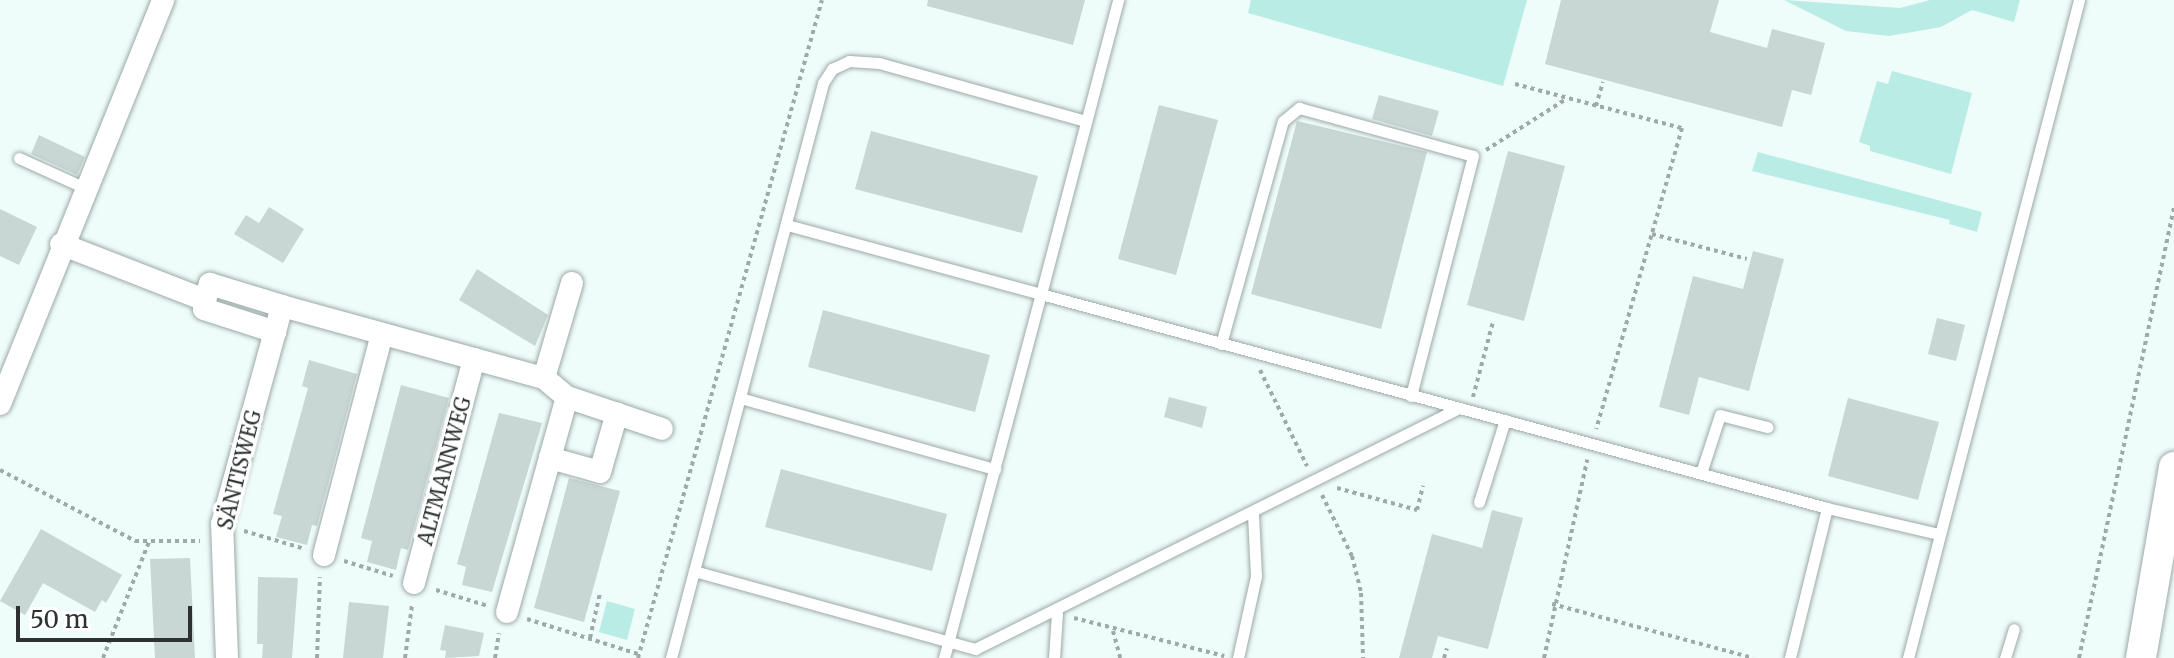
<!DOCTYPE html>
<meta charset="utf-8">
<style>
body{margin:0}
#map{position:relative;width:2174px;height:658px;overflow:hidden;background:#eefcfa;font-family:Merriweather,serif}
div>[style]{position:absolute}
.green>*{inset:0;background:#baece6}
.building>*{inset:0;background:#c8d6d4}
.path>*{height:4px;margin-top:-2px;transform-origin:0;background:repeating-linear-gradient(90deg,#9fa9a8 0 4px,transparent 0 8px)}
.roads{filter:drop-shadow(0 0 2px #9ca9a7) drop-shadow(0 0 2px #9ca9a7)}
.service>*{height:11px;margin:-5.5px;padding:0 5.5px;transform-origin:5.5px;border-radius:5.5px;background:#fff}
.minor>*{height:22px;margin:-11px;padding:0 11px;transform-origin:11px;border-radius:11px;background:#fff}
.secondary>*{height:30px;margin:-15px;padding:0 15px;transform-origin:15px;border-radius:15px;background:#fff}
span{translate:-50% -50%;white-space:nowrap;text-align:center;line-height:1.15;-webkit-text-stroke:7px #fff;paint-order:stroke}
.street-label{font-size:20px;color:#2c3131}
.scale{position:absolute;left:16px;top:606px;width:176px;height:36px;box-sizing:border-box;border:4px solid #2c3131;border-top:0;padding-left:10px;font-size:24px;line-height:28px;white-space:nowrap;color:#2c3131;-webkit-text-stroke:6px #fff;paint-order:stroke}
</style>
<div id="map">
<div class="green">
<div style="clip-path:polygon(1251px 0,1527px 0,1503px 86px,1248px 13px)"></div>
<div style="clip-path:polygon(1784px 0,1900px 8px,1930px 0,2020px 0,2014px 22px,1972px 10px,1941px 27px,1889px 36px,1846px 31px)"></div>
<div style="clip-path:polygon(1892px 71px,1972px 93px,1951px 174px,1870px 151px,1870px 146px,1859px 142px,1877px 81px,1888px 84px)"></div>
<div style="clip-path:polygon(1758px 152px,1982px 212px,1977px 232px,1949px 224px,1950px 220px,1752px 171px)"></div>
<div style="clip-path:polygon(607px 601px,635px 609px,627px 640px,599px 632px)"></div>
</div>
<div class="building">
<div style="clip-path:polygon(928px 0,1085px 0,1073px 45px,927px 6px)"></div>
<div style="clip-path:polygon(1561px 0,1719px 0,1710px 32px,1767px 48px,1772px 29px,1825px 43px,1811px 95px,1792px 90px,1782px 127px,1545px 64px)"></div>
<div style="clip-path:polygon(1379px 95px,1439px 111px,1432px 136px,1372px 119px)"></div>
<div style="clip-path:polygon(1159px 105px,1218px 120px,1176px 275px,1118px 259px)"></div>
<div style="clip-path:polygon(1297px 121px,1427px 152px,1381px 329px,1251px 294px)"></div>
<div style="clip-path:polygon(871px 131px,1038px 176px,1022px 233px,855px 189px)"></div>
<div style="clip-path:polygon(39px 135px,85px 157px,77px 175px,31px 154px)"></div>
<div style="clip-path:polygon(1508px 151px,1565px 166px,1524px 321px,1467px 305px)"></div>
<div style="clip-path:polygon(269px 207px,304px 229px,283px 263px,234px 234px,246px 215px,259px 223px)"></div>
<div style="clip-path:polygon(0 209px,37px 227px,19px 265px,0 256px)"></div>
<div style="clip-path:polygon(1753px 251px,1784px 259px,1749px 391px,1699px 377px,1689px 415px,1659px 407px,1693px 276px,1743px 289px)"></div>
<div style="clip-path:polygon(477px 269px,548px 315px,535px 346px,459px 300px)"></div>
<div style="clip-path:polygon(823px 310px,990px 355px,975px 412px,808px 367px)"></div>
<div style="clip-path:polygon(1937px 318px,1965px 325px,1956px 361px,1928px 354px)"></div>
<div style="clip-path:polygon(309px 360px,357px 374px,317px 526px,312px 525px,307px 545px,276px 537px,282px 516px,273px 514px,308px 388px,302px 386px)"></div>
<div style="clip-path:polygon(401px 385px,449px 398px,408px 550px,401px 548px,396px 570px,367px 562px,372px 541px,361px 538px)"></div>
<div style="clip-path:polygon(1169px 397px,1207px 407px,1202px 428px,1164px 417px)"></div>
<div style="clip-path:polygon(1848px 398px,1939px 422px,1918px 500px,1828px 476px)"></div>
<div style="clip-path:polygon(499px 413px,542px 423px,492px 592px,462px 585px,466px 567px,457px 564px)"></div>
<div style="clip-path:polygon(781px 469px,947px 514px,932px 571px,765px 527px)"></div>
<div style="clip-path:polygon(569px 478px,620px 491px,584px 622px,534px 608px)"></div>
<div style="clip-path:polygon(1492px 510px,1523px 518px,1488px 649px,1438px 636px,1432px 658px,1399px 658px,1432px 534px,1482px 548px)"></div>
<div style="clip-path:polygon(41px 529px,122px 575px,106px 603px,102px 600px,95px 612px,43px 583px,25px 615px,0 601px)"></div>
<div style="clip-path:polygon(190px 558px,195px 658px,155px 658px,150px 559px)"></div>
<div style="clip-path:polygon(258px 577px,298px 578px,292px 658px,262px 658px,263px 644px,257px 644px)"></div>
<div style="clip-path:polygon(349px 602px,389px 606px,383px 658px,343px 658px)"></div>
<div style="clip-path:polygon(445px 625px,484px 633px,479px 656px,445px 658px,446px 651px,440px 650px)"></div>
</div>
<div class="path">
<div style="left:1515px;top:84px;width:173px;rotate:14.8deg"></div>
<div style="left:1682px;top:128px;width:313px;rotate:105.9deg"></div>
<div style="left:1596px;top:106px;width:25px;rotate:-74deg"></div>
<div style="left:1486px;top:150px;width:95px;rotate:-32.5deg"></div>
<div style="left:1652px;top:234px;width:98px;rotate:14.7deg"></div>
<div style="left:1260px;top:370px;width:107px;rotate:63.9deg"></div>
<div style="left:1473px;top:397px;width:78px;rotate:-75.1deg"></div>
<div style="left:0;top:470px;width:153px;rotate:27.7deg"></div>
<div style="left:135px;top:541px;width:65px"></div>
<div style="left:1337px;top:488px;width:83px;rotate:15.4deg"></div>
<div style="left:1417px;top:510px;width:25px;rotate:-76deg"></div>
<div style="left:1322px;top:495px;width:68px;rotate:63.8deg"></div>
<div style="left:1352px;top:556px;width:38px;rotate:76deg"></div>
<div style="left:1361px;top:593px;width:65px;rotate:88.2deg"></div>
<div style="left:244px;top:531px;width:64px;rotate:16.4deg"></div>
<div style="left:344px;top:561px;width:51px;rotate:17deg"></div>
<div style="left:436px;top:590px;width:54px;rotate:17.1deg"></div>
<div style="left:1552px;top:604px;width:208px;rotate:15deg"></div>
<div style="left:1074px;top:618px;width:155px;rotate:14.2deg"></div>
<div style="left:527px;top:619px;width:116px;rotate:17.5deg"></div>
<div style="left:1113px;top:631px;width:28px;rotate:75deg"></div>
<div style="left:590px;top:638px;width:46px;rotate:-77.5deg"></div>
<div style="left:103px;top:658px;width:128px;rotate:-68.4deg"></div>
<div style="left:317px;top:658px;width:81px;rotate:-87.9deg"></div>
<div style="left:405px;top:658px;width:53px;rotate:-82.5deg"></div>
<div style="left:495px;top:658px;width:25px;rotate:-81deg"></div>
<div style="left:638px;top:658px;width:683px;rotate:-74.38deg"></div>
<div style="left:1444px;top:658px;width:10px;rotate:-73deg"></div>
<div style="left:1544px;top:658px;width:203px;rotate:-77.7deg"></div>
<div style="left:2079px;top:658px;width:461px;rotate:-78.1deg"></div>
</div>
<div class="roads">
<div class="service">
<div style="left:19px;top:158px;width:72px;rotate:24.4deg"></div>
<div style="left:787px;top:225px;width:263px;rotate:15.2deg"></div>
<div style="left:1041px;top:294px;width:304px;rotate:-75.3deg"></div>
<div style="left:1221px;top:344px;width:231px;rotate:-74.5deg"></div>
<div style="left:1283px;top:121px;width:21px;rotate:-39deg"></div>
<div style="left:1299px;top:108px;width:180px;rotate:15.4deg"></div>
<div style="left:1473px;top:156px;width:248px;rotate:104.5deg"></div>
<div style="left:740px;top:398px;width:265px;rotate:15.6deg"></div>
<div style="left:1701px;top:473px;width:61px;rotate:-71.9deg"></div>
<div style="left:1720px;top:415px;width:49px;rotate:14.3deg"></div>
<div style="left:1479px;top:502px;width:86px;rotate:-72.4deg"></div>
<div style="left:1827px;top:508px;width:115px;rotate:13.1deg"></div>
<div style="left:694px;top:571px;width:292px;rotate:15.5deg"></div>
<div style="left:975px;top:649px;width:541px;rotate:-26.47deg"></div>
<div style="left:671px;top:658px;width:595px;rotate:-75.19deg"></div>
<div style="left:823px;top:83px;width:17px;rotate:-57deg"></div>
<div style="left:832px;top:69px;width:19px;rotate:-25deg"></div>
<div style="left:849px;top:61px;width:30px;rotate:4deg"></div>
<div style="left:879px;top:63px;width:214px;rotate:15.7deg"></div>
<div style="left:944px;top:658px;width:377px;rotate:-75.1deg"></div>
<div style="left:1041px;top:294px;width:815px;rotate:15.23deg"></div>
<div style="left:1827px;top:508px;width:154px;rotate:103.9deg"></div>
<div style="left:1054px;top:658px;width:45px;rotate:-86.2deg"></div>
<div style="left:1238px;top:658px;width:84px;rotate:-77.6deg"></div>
<div style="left:1256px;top:576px;width:62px;rotate:-92.8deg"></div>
<div style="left:1908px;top:658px;width:680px;rotate:-75.43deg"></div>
<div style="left:2005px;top:658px;width:30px;rotate:-73deg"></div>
</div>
<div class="minor">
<div style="left:61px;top:244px;width:155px;rotate:21.3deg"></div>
<div style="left:205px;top:300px;width:9px;rotate:96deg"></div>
<div style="left:204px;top:309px;width:75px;rotate:17.9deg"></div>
<div style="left:275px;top:332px;width:27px;rotate:-75deg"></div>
<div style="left:282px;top:306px;width:272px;rotate:15.4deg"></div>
<div style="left:544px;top:378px;width:30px;rotate:40deg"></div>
<div style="left:567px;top:397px;width:100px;rotate:18.6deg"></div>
<div style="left:205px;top:300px;width:17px;rotate:-73deg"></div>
<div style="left:210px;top:284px;width:75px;rotate:17deg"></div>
<div style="left:544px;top:378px;width:99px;rotate:-73.6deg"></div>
<div style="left:567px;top:397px;width:63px;rotate:105.6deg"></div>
<div style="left:550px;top:458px;width:52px;rotate:15.6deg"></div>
<div style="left:600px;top:472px;width:61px;rotate:-73.9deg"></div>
<div style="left:0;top:404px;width:436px;rotate:-68deg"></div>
<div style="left:324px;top:555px;width:228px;rotate:-75.3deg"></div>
<div style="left:414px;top:583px;width:232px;rotate:-75deg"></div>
<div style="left:507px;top:612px;width:160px;rotate:-74.4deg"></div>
<div style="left:227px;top:658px;width:134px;rotate:-92.1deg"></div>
<div style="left:222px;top:524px;width:199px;rotate:-74.6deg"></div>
</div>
<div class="secondary">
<div style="left:2141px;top:658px;width:194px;rotate:-80.2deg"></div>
</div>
</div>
<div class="street-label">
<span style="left:239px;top:470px;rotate:-76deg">SÄNTISWEG</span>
<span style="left:444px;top:471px;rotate:-75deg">ALTMANNWEG</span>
</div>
<div class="scale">50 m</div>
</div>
